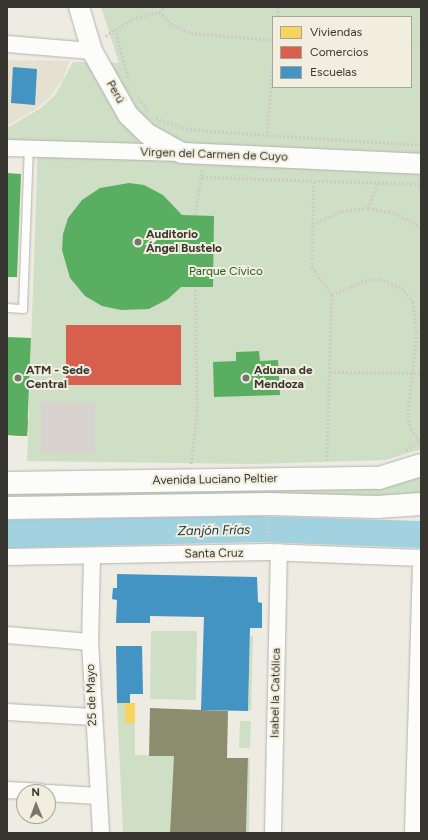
<!DOCTYPE html>
<meta charset="utf-8">
<style>
body{margin:0}
#map{position:relative;width:428px;height:840px;overflow:hidden;background:#eeebe3;font-family:Figtree,sans-serif}
div>[style]{position:absolute}
.built>*{inset:0;background:#e5e1d1}
.green>*{inset:0;background:#cedfc6}
.water>*{inset:0;background:#a2d2e0}
.homes>*{inset:0;background:#f6d55c}
.shops>*{inset:0;background:#d6604d}
.schools>*{inset:0;background:#4393c3}
.public>*{inset:0;background:#5aae61}
.industry>*{inset:0;background:#8c8c6e}
.building>*{inset:0;background:#d7d2cd}
.path>*{height:2.5px;margin-top:-1.25px;transform-origin:0;background:repeating-linear-gradient(90deg,#cbcbc8 0 2px,transparent 0 4px)}
.roads{filter:drop-shadow(0 0 1px #b4b2ac) drop-shadow(0 0 1px #b4b2ac)}
.service>*{height:8px;margin:-4px;padding:0 4px;transform-origin:4px;border-radius:4px;background:#fcfcfb}
.minor>*{height:16px;margin:-8px;padding:0 8px;transform-origin:8px;border-radius:8px;background:#fcfcfb}
.tertiary>*{height:20px;margin:-10px;padding:0 10px;transform-origin:10px;border-radius:10px;background:#fcfcfb}
.secondary>*{height:22px;margin:-11px;padding:0 11px;transform-origin:11px;border-radius:11px;background:#fcfcfb}
.dots>*{width:11px;height:11px;translate:-50% -50%;box-sizing:border-box;border:2px solid #f2eedf;border-radius:50%}
span{translate:-50% -50%;white-space:nowrap;text-align:center;line-height:1.15;-webkit-text-stroke:4px #f2eedf;paint-order:stroke}
.street-label{font-size:12px;color:#36352f}
.poi-label{font-size:12px;color:#36352f;font-weight:700}
.left{translate:0 -50%;text-align:left}
.park-label{font-size:12px;color:#265c20}
.water-label{font-size:13px;color:#12343f;font-style:italic}
.frame{position:absolute;inset:0;border:8px solid #36352f;pointer-events:none}
.legend{position:absolute;left:272px;top:16px;width:140px;height:72px;box-sizing:border-box;background:#f2eedf;border:1px solid #a7a499;margin:0;padding:5px 7px;list-style:none;font-size:12px;color:#36352f}
.legend li{display:flex;align-items:center;gap:8px;height:20px}
.legend b{width:20px;border:1px solid #a7a499}
.north{position:absolute;left:16px;top:784px;width:40px;height:40px;box-sizing:border-box;background:#f2eedf;border:1px solid #a7a499;border-radius:50%;rotate:359deg;font-size:11px;font-weight:700;line-height:16px;text-align:center;color:#36352f}
.north::after{content:'';display:block;margin:auto;width:14px;height:18px;background:#76756e;clip-path:polygon(50% 0,100% 100%,50% 72%,0 100%)}
</style>
<div id="map">
<div class="built">
<div style="clip-path:polygon(7px 60px,70px 61px,63px 79px,49px 98px,36px 109px,7px 126px)"></div>
</div>
<div class="green">
<div style="clip-path:polygon(evenodd,101px 7px,421px 7px,421px 449px,385px 460px,252px 464px,27px 461px,38px 144px,7px 142px,7px 128px,41px 108px,56px 94px,73px 62px,119px 63px,101px 7px,273px 17px,411px 17px,411px 87px,273px 87px,273px 17px)"></div>
<div style="clip-path:polygon(421px 469px,421px 493px,392px 497px,7px 505px,7px 485px)"></div>
<div style="clip-path:polygon(151px 631px,197px 631px,196px 700px,150px 699px)"></div>
<div style="clip-path:polygon(250px 636px,253px 636px,251px 711px,248px 711px)"></div>
<div style="clip-path:polygon(117px 703px,125px 703px,125px 723px,135px 723px,135px 755px,174px 756px,170px 833px,123px 833px)"></div>
<div style="clip-path:polygon(240px 721px,251px 721px,250px 748px,239px 748px)"></div>
<div style="clip-path:polygon(248px 758px,250px 758px,249px 833px,246px 833px)"></div>
</div>
<div class="water">
<div style="clip-path:polygon(253px 516px,421px 521px,421px 548px,261px 542px,7px 548px,7px 520px)"></div>
</div>
<div class="homes">
<div style="clip-path:polygon(125px 703px,135px 703px,135px 723px,125px 723px)"></div>
</div>
<div class="shops">
<div style="clip-path:polygon(66px 325px,181px 325px,181px 385px,66px 385px)"></div>
<div style="clip-path:polygon(7px 418px,28px 419px,27px 436px,7px 435px)"></div>
</div>
<div class="schools">
<div style="clip-path:polygon(13px 67px,37px 69px,35px 105px,11px 103px)"></div>
<div style="clip-path:polygon(117px 574px,257px 577px,258px 602px,262px 603px,262px 628px,250px 628px,248px 711px,201px 710px,204px 617px,150px 616px,150px 623px,116px 623px,117px 600px,112px 599px,113px 588px,117px 588px)"></div>
<div style="clip-path:polygon(116px 646px,142px 646px,143px 694px,130px 694px,130px 703px,117px 703px)"></div>
</div>
<div class="public">
<div style="clip-path:polygon(7px 173px,21px 174px,17px 277px,7px 277px)"></div>
<div style="clip-path:polygon(129px 183px,144px 185px,163px 195px,182px 215px,214px 216px,213px 287px,181px 287px,168px 299px,149px 309px,121px 310px,102px 306px,85px 296px,70px 278px,62px 250px,63px 234px,68px 218px,82px 200px,100px 188px)"></div>
<div style="clip-path:polygon(7px 337px,31px 338px,27px 436px,7px 435px)"></div>
<div style="clip-path:polygon(259px 351px,260px 361px,278px 360px,280px 395px,214px 397px,213px 362px,236px 361px,236px 352px)"></div>
</div>
<div class="industry">
<div style="clip-path:polygon(150px 708px,228px 711px,227px 758px,248px 758px,246px 833px,170px 833px,174px 756px,149px 756px)"></div>
</div>
<div class="building">
<div style="clip-path:polygon(41px 402px,95px 403px,95px 454px,41px 453px)"></div>
</div>
<div class="path">
<div style="left:159px;top:12px;width:8px;rotate:-40deg"></div>
<div style="left:277px;top:17px;width:10px;rotate:-84deg"></div>
<div style="left:115px;top:29px;width:53px;rotate:74.6deg"></div>
<div style="left:105px;top:36px;width:32px;rotate:-32deg"></div>
<div style="left:132px;top:19px;width:28px;rotate:-15deg"></div>
<div style="left:159px;top:12px;width:19px;rotate:43deg"></div>
<div style="left:173px;top:25px;width:20px;rotate:24deg"></div>
<div style="left:191px;top:33px;width:82px;rotate:4.9deg"></div>
<div style="left:411px;top:45px;width:10px"></div>
<div style="left:273px;top:67px;width:68px;rotate:95deg"></div>
<div style="left:267px;top:135px;width:154px;rotate:3.7deg"></div>
<div style="left:139px;top:98px;width:14px;rotate:54deg"></div>
<div style="left:156px;top:118px;width:32px;rotate:20deg"></div>
<div style="left:186px;top:129px;width:81px;rotate:4.2deg"></div>
<div style="left:202px;top:177px;width:219px;rotate:1.8deg"></div>
<div style="left:314px;top:182px;width:85px;rotate:91.3deg"></div>
<div style="left:312px;top:267px;width:34px;rotate:54deg"></div>
<div style="left:332px;top:295px;width:166px;rotate:91.7deg"></div>
<div style="left:368px;top:208px;width:27px;rotate:-70deg"></div>
<div style="left:195px;top:215px;width:46px;rotate:-81.2deg"></div>
<div style="left:313px;top:224px;width:32px;rotate:-24deg"></div>
<div style="left:342px;top:211px;width:26px;rotate:-7deg"></div>
<div style="left:368px;top:208px;width:27px;rotate:10deg"></div>
<div style="left:395px;top:213px;width:30px;rotate:28deg"></div>
<div style="left:332px;top:295px;width:36px;rotate:-24deg"></div>
<div style="left:365px;top:280px;width:15px;rotate:-4deg"></div>
<div style="left:380px;top:279px;width:24px;rotate:22deg"></div>
<div style="left:402px;top:288px;width:18px;rotate:52deg"></div>
<div style="left:413px;top:302px;width:31px;rotate:83deg"></div>
<div style="left:417px;top:333px;width:83px;rotate:96.2deg"></div>
<div style="left:408px;top:416px;width:13px;rotate:77deg"></div>
<div style="left:411px;top:429px;width:16px;rotate:55deg"></div>
<div style="left:330px;top:372px;width:91px;rotate:0.6deg"></div>
<div style="left:406px;top:450px;width:17px;rotate:-31deg"></div>
<div style="left:191px;top:464px;width:52px;rotate:-83.4deg"></div>
<div style="left:197px;top:412px;width:125px;rotate:-90.9deg"></div>
<div style="left:267px;top:537px;width:17px;rotate:-90deg"></div>
</div>
<div class="roads">
<div class="service">
<div style="left:7px;top:308px;width:16px;rotate:4deg"></div>
<div style="left:23px;top:309px;width:160px;rotate:-87.9deg"></div>
</div>
<div class="minor">
<div style="left:7px;top:44px;width:85px;rotate:4.7deg"></div>
<div style="left:7px;top:148px;width:175px;rotate:1.6deg"></div>
<div style="left:7px;top:557px;width:260px;rotate:-1.1deg"></div>
<div style="left:267px;top:552px;width:154px;rotate:2.2deg"></div>
<div style="left:92px;top:557px;width:85px;rotate:91.3deg"></div>
<div style="left:90px;top:642px;width:191px;rotate:86.7deg"></div>
<div style="left:7px;top:635px;width:83px;rotate:4.8deg"></div>
<div style="left:7px;top:712px;width:86px;rotate:3.3deg"></div>
<div style="left:7px;top:790px;width:33px;rotate:3deg"></div>
<div style="left:48px;top:793px;width:50px;rotate:3.4deg"></div>
<div style="left:273px;top:833px;width:281px;rotate:-88.8deg"></div>
<div style="left:413px;top:833px;width:267px;rotate:-88.3deg"></div>
</div>
<div class="tertiary">
<div style="left:79px;top:7px;width:46px;rotate:73.5deg"></div>
<div style="left:92px;top:51px;width:73px;rotate:60.6deg"></div>
<div style="left:128px;top:115px;width:28px;rotate:44deg"></div>
<div style="left:148px;top:134px;width:39px;rotate:29deg"></div>
<div style="left:182px;top:153px;width:239px;rotate:2.6deg"></div>
</div>
<div class="secondary">
<div style="left:7px;top:483px;width:372px;rotate:-0.8deg"></div>
<div style="left:379px;top:478px;width:44px;rotate:-17.2deg"></div>
<div style="left:7px;top:508px;width:261px;rotate:-0.9deg"></div>
<div style="left:268px;top:504px;width:109px;rotate:1.6deg"></div>
<div style="left:377px;top:507px;width:44px;rotate:-3.9deg"></div>
</div>
</div>
<div class="dots">
<div style="left:138px;top:242px;background:#76756e"></div>
<div style="left:18px;top:378px;background:#76756e"></div>
<div style="left:246px;top:378px;background:#76756e"></div>
</div>
<div class="street-label">
<span style="left:115px;top:92px;rotate:61deg">Perú</span>
<span style="left:214px;top:155px;rotate:2deg">Virgen del Carmen de Cuyo</span>
<span style="left:215px;top:480px;rotate:-1deg">Avenida Luciano Peltier</span>
<span style="left:214px;top:554px;rotate:-1deg">Santa Cruz</span>
<span style="left:276px;top:693px;rotate:-89deg">Isabel la Católica</span>
<span style="left:92px;top:695px;rotate:-92deg">25 de Mayo</span>
</div>
<div class="poi-label">
<span class="left" style="left:146px;top:242px">Auditorio<br>Ángel Bustelo</span>
<span class="left" style="left:26px;top:378px">ATM - Sede<br>Central</span>
<span class="left" style="left:254px;top:378px">Aduana de<br>Mendoza</span>
</div>
<div class="park-label">
<span style="left:226px;top:272px">Parque Cívico</span>
</div>
<div class="water-label">
<span style="left:214px;top:531px;rotate:-1deg">Zanjón Frías</span>
</div>
<div class="frame"></div>
<ul class="legend">
<li><b style="height:11px;background:#f6d55c"></b>Viviendas</li>
<li><b style="height:11px;background:#d6604d"></b>Comercios</li>
<li><b style="height:11px;background:#4393c3"></b>Escuelas</li>
</ul>
<div class="north">N</div>
</div>
